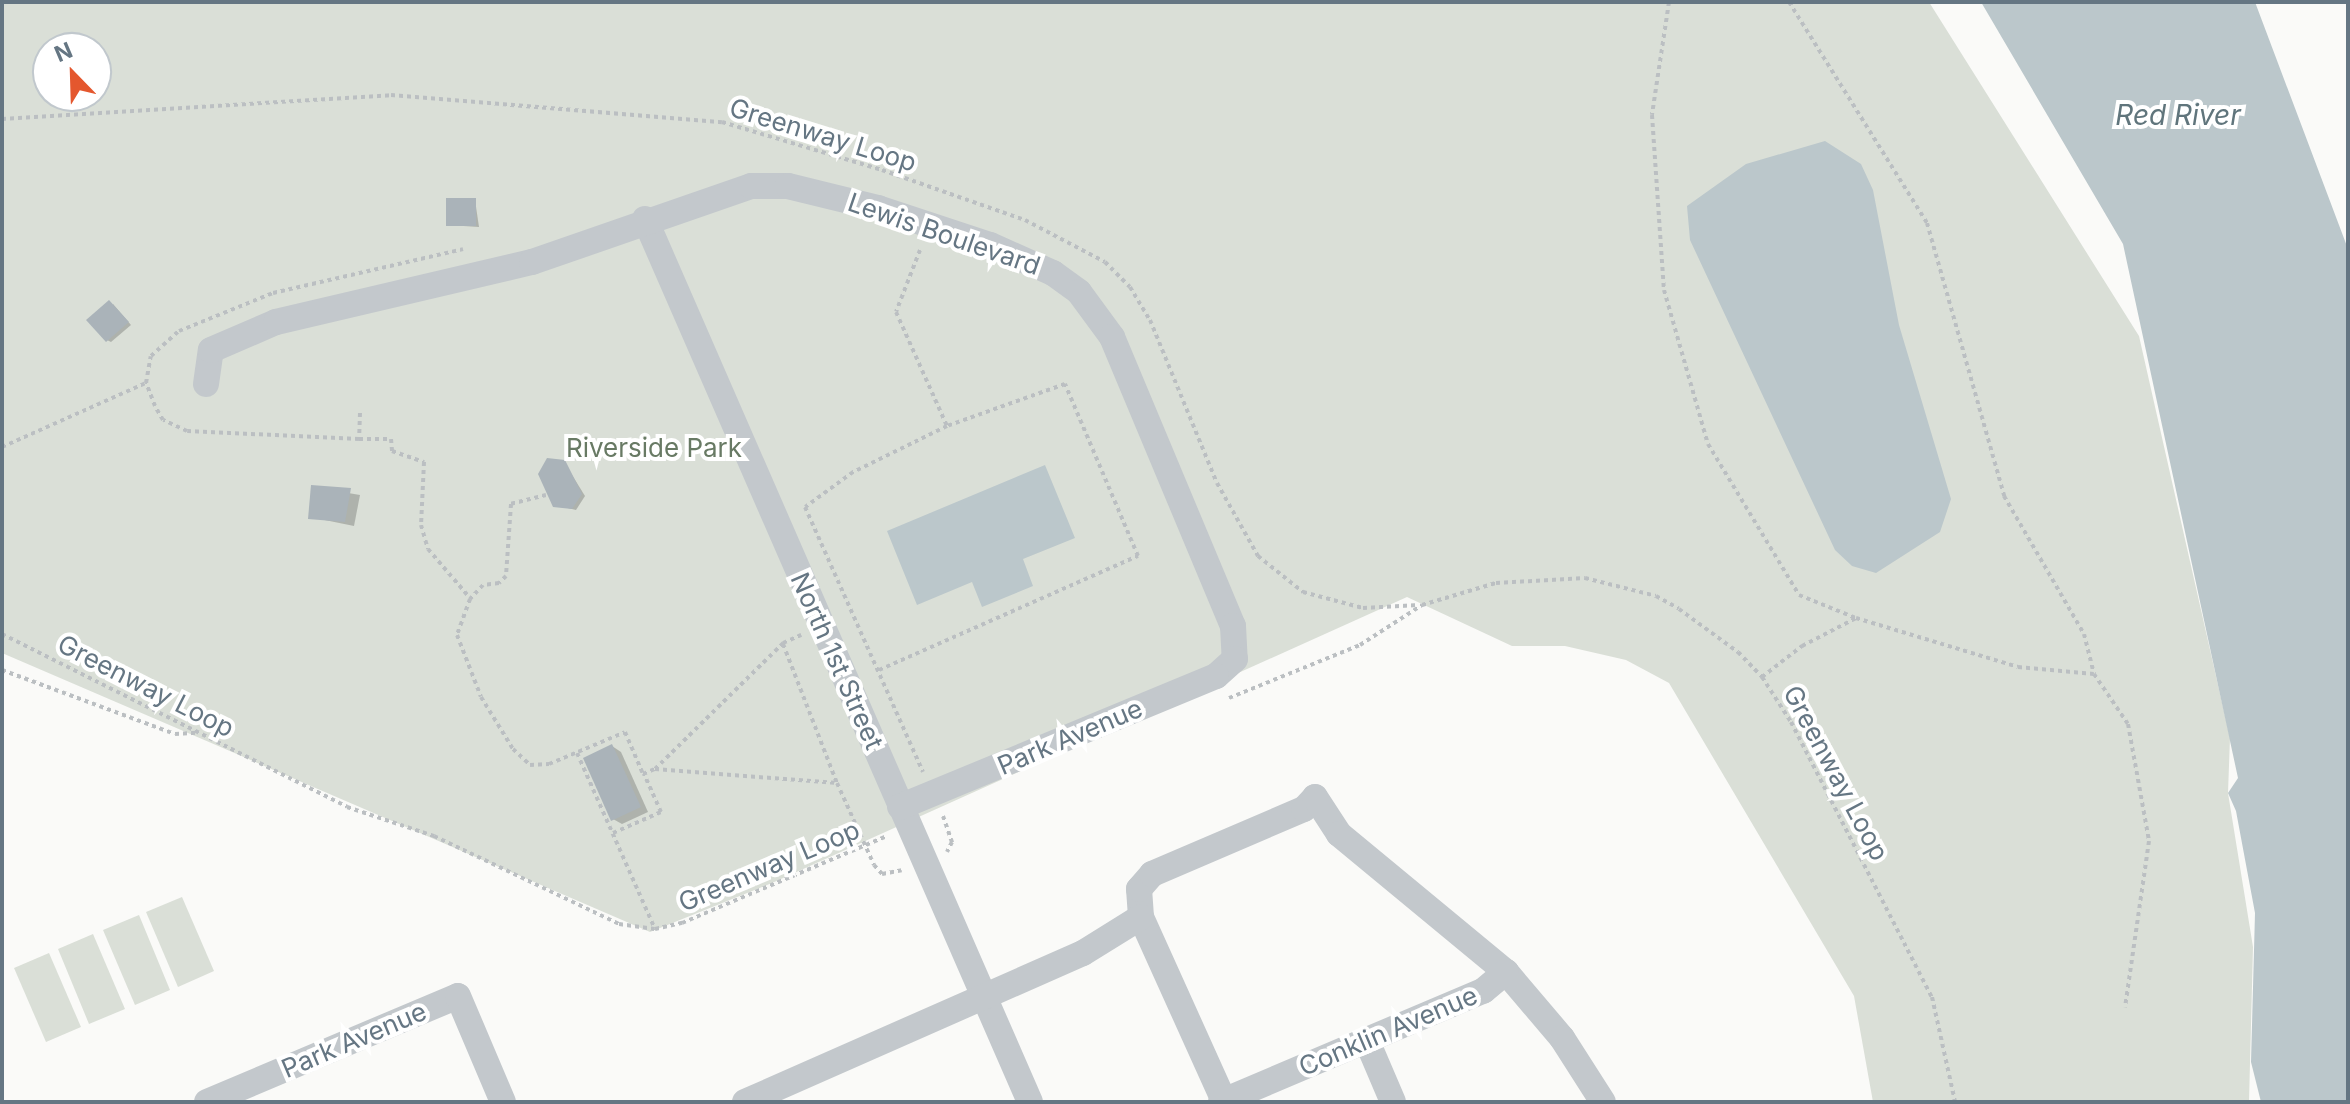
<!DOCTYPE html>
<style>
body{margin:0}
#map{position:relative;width:2350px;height:1104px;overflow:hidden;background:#fafaf8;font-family:Inter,sans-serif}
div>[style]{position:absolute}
.green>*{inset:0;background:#dadfd7}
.water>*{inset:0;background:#bbc7cb}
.shadow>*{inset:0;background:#0003}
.building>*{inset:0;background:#aab3b9}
.path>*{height:4px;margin-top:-2px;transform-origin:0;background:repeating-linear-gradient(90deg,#bbbfc2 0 4px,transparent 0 8px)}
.minor>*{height:26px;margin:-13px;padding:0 13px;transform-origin:13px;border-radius:13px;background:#c3c8cc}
span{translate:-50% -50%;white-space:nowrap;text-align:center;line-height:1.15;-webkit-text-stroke:8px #fff;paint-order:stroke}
.street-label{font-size:26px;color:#657683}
.park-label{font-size:26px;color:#687a64}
.water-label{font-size:28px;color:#60757c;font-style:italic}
.frame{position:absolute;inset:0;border:4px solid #657683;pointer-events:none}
.north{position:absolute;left:32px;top:32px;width:80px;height:80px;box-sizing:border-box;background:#fff;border:2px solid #c1c8cd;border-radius:50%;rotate:337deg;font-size:22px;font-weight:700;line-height:32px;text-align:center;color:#657683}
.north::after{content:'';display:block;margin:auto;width:28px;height:36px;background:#e4572e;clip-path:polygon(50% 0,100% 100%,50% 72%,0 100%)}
</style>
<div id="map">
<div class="green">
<div style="clip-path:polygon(evenodd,2px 2px,1929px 2px,2139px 336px,2230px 738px,2228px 793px,2253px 947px,2249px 1102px,1873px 1102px,1854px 996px,1669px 683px,1626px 660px,1565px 646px,1512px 646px,1407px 597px,772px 883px,650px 932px,2px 653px,2px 2px,48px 48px,96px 48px,96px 96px,48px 96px,48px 48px)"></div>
<div style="clip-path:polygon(182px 897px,214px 971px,178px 987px,146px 912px)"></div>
<div style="clip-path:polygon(139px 915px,170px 990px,135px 1005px,103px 930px)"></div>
<div style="clip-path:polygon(93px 934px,125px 1009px,89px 1024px,58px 949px)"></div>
<div style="clip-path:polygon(49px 953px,81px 1027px,46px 1042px,14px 968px)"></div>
</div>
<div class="water">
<div style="clip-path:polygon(1981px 2px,2255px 2px,2348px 249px,2348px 1102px,2261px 1102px,2251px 1062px,2255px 913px,2236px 811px,2228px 793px,2238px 778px,2123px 244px)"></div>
<div style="clip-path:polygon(1825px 141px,1861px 164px,1873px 190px,1899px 325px,1951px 499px,1940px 532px,1876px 573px,1852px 566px,1835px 550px,1690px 240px,1687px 206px,1746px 164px)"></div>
<div style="clip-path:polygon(1045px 465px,1075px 538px,1023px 559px,1033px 586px,982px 607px,972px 582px,917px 605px,887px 531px)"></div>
</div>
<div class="shadow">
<div style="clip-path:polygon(475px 200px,479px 227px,448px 225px)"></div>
<div style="clip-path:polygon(113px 304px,131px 325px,111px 342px,107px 340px)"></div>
<div style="clip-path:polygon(564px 462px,585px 496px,576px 510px,555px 505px)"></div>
<div style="clip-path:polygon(313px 487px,360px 495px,354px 526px,310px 517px)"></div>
<div style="clip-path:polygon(612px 746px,621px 752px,648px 812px,622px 824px,613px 819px)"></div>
</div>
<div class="building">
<div style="clip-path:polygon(446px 198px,476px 198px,476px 226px,446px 226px)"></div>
<div style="clip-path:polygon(109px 300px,129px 322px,106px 342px,86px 320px)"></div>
<div style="clip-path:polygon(547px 458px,565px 460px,582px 494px,572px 509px,553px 507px,538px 474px)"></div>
<div style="clip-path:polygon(311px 485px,351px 488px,345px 522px,308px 519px)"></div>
<div style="clip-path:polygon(612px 744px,641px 807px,611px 821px,583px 758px)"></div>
</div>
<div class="path">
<div style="left:1669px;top:2px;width:114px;rotate:98.6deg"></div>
<div style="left:1652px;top:115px;width:175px;rotate:86.1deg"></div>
<div style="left:1664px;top:290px;width:160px;rotate:74.1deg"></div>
<div style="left:1708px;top:444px;width:176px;rotate:58.9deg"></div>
<div style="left:1799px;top:595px;width:61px;rotate:22deg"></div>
<div style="left:1856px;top:618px;width:169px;rotate:16.8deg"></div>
<div style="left:2018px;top:667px;width:76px;rotate:5.3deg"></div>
<div style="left:2094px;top:674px;width:60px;rotate:55.8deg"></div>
<div style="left:2128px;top:724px;width:119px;rotate:79.8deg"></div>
<div style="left:2149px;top:841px;width:168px;rotate:98.2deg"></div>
<div style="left:1789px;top:2px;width:261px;rotate:58deg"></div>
<div style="left:1927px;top:223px;width:284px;rotate:74.2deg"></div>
<div style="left:2004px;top:496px;width:160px;rotate:59.9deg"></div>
<div style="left:2084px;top:634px;width:41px;rotate:76deg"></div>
<div style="left:2px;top:119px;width:390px;rotate:-3.5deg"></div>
<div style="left:391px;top:95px;width:332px;rotate:4.7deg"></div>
<div style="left:722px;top:122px;width:167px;rotate:16.7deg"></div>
<div style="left:882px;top:170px;width:151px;rotate:19.3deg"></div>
<div style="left:1025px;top:220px;width:90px;rotate:27.7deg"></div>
<div style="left:1105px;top:262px;width:35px;rotate:45deg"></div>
<div style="left:1130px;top:287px;width:39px;rotate:59deg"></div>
<div style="left:1150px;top:320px;width:176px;rotate:67.7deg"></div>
<div style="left:1217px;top:483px;width:84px;rotate:60.7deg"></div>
<div style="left:1258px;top:556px;width:58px;rotate:38.7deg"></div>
<div style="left:1303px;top:592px;width:62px;rotate:14.9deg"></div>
<div style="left:1363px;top:608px;width:56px;rotate:-3.1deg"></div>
<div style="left:920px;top:250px;width:66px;rotate:111.2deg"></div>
<div style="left:896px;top:312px;width:125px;rotate:65.9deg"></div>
<div style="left:360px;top:413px;width:26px;rotate:92deg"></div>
<div style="left:359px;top:439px;width:32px"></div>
<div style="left:391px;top:439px;width:12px;rotate:85deg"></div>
<div style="left:392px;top:451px;width:34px;rotate:19deg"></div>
<div style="left:424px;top:462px;width:63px;rotate:92.7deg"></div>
<div style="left:421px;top:525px;width:25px;rotate:74deg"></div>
<div style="left:428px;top:549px;width:65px;rotate:49.4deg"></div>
<div style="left:359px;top:439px;width:172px;rotate:-177.3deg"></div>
<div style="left:187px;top:431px;width:26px;rotate:-155deg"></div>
<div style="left:163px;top:420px;width:16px;rotate:-120deg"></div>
<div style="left:155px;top:406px;width:25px;rotate:-111deg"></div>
<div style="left:146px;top:383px;width:27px;rotate:-80deg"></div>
<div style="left:151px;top:356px;width:38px;rotate:-42deg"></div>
<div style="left:179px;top:331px;width:101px;rotate:-22deg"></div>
<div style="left:273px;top:293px;width:195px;rotate:-13deg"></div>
<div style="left:2px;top:447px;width:158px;rotate:-24deg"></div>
<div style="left:546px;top:495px;width:36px;rotate:166deg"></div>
<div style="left:511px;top:504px;width:72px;rotate:94deg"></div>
<div style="left:506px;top:576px;width:10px;rotate:135deg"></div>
<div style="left:499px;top:583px;width:16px;rotate:173deg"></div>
<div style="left:483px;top:585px;width:19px;rotate:133deg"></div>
<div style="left:470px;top:599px;width:38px;rotate:110deg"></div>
<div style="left:457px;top:635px;width:66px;rotate:68.8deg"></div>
<div style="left:481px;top:697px;width:61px;rotate:58.4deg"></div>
<div style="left:513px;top:749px;width:23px;rotate:43deg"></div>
<div style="left:530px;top:765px;width:19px;rotate:-3deg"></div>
<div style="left:549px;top:764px;width:82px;rotate:-22.8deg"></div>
<div style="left:625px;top:732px;width:46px;rotate:66.8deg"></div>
<div style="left:643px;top:774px;width:13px;rotate:-23deg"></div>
<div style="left:655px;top:769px;width:180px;rotate:-44.5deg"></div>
<div style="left:783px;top:643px;width:20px;rotate:-24deg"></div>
<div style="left:2px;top:634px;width:386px;rotate:26.6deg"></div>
<div style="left:347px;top:807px;width:92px;rotate:18.4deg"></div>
<div style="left:434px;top:836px;width:205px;rotate:25.4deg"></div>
<div style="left:619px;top:924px;width:36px;rotate:8deg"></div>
<div style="left:655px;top:929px;width:28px;rotate:-13deg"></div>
<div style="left:682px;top:923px;width:223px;rotate:-23deg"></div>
<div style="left:783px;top:644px;width:149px;rotate:68.8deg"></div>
<div style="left:2px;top:670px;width:184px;rotate:20.3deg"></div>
<div style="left:175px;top:734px;width:22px;rotate:-3deg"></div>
<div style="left:879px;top:670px;width:283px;rotate:-23.8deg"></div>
<div style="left:1138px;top:556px;width:187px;rotate:-113deg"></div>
<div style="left:1065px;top:384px;width:125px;rotate:160.4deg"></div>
<div style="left:947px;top:426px;width:105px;rotate:153.9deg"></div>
<div style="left:853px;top:472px;width:59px;rotate:143.9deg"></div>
<div style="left:805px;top:507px;width:290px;rotate:66deg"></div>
<div style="left:1762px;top:677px;width:51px;rotate:-37.8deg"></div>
<div style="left:1802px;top:646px;width:61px;rotate:-27.4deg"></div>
<div style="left:1229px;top:698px;width:141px;rotate:-22deg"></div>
<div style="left:1360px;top:645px;width:74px;rotate:-32.8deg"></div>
<div style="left:1422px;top:605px;width:77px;rotate:-16.6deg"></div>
<div style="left:1496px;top:583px;width:89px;rotate:-3.2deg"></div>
<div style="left:1585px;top:578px;width:73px;rotate:14.2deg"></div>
<div style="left:1656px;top:596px;width:26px;rotate:29deg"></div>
<div style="left:1679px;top:609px;width:73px;rotate:36.1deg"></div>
<div style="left:1738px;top:652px;width:35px;rotate:46deg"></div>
<div style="left:1762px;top:677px;width:54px;rotate:57.2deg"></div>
<div style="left:1791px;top:722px;width:309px;rotate:62.9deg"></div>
<div style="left:1932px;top:997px;width:107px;rotate:77.6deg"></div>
<div style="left:577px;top:753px;width:193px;rotate:66.1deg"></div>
<div style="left:655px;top:769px;width:183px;rotate:4.4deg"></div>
<div style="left:837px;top:783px;width:90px;rotate:65.7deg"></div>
<div style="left:874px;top:865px;width:12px;rotate:48deg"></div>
<div style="left:882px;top:874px;width:20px;rotate:-11deg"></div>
<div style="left:943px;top:816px;width:28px;rotate:71deg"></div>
<div style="left:952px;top:842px;width:11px;rotate:117deg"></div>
<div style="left:613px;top:833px;width:52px;rotate:-23.6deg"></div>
<div style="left:661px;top:812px;width:42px;rotate:-114.1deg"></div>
</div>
<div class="minor">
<div style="left:645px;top:219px;width:963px;rotate:66.44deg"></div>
<div style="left:206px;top:384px;width:34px;rotate:-82deg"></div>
<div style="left:211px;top:350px;width:71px;rotate:-23.3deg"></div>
<div style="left:276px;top:322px;width:263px;rotate:-13.2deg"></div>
<div style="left:532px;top:262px;width:232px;rotate:-19.1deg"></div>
<div style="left:751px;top:186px;width:37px"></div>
<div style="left:788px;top:186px;width:93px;rotate:13.7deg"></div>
<div style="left:878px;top:208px;width:118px;rotate:18.3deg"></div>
<div style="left:990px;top:245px;width:69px;rotate:24deg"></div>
<div style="left:1053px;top:273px;width:32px;rotate:36deg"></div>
<div style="left:1079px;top:292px;width:56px;rotate:53.7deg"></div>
<div style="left:1112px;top:337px;width:313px;rotate:67.3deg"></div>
<div style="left:1233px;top:626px;width:33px;rotate:87deg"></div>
<div style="left:1235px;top:659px;width:25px;rotate:138deg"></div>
<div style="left:1216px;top:676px;width:342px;rotate:157.5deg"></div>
<div style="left:1367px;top:1041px;width:66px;rotate:66.9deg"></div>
<div style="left:1224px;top:1101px;width:202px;rotate:-114.3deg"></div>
<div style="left:1141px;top:917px;width:28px;rotate:-94deg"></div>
<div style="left:1139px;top:889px;width:20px;rotate:-49deg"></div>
<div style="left:1152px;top:874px;width:165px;rotate:-23.2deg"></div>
<div style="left:1304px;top:809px;width:16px;rotate:-47deg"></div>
<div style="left:1315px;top:797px;width:44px;rotate:57deg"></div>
<div style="left:1339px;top:834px;width:217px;rotate:39.6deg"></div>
<div style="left:1506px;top:972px;width:87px;rotate:49.7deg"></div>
<div style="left:1562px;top:1038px;width:76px;rotate:57.4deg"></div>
<div style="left:207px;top:1102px;width:272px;rotate:-22.9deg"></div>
<div style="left:458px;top:996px;width:115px;rotate:67deg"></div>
<div style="left:745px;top:1102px;width:369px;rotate:-23.8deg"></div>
<div style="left:1083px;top:953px;width:68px;rotate:-31.8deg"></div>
<div style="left:1221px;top:1102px;width:285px;rotate:-23deg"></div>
<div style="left:1483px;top:991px;width:30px;rotate:-40deg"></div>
</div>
<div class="street-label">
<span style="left:823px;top:135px;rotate:17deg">Greenway Loop</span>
<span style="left:944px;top:234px;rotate:19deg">Lewis Boulevard</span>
<span style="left:837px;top:661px;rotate:66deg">North 1st Street</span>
<span style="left:146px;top:686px;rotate:27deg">Greenway Loop</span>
<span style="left:1070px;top:737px;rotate:-23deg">Park Avenue</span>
<span style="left:1836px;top:773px;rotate:62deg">Greenway Loop</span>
<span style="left:769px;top:866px;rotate:-23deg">Greenway Loop</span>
<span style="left:1388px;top:1031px;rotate:-23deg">Conklin Avenue</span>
<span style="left:354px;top:1040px;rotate:-23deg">Park Avenue</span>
</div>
<div class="park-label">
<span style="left:654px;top:448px">Riverside Park</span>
</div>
<div class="water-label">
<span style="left:2178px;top:115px">Red River</span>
</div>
<div class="frame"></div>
<div class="north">N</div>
</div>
